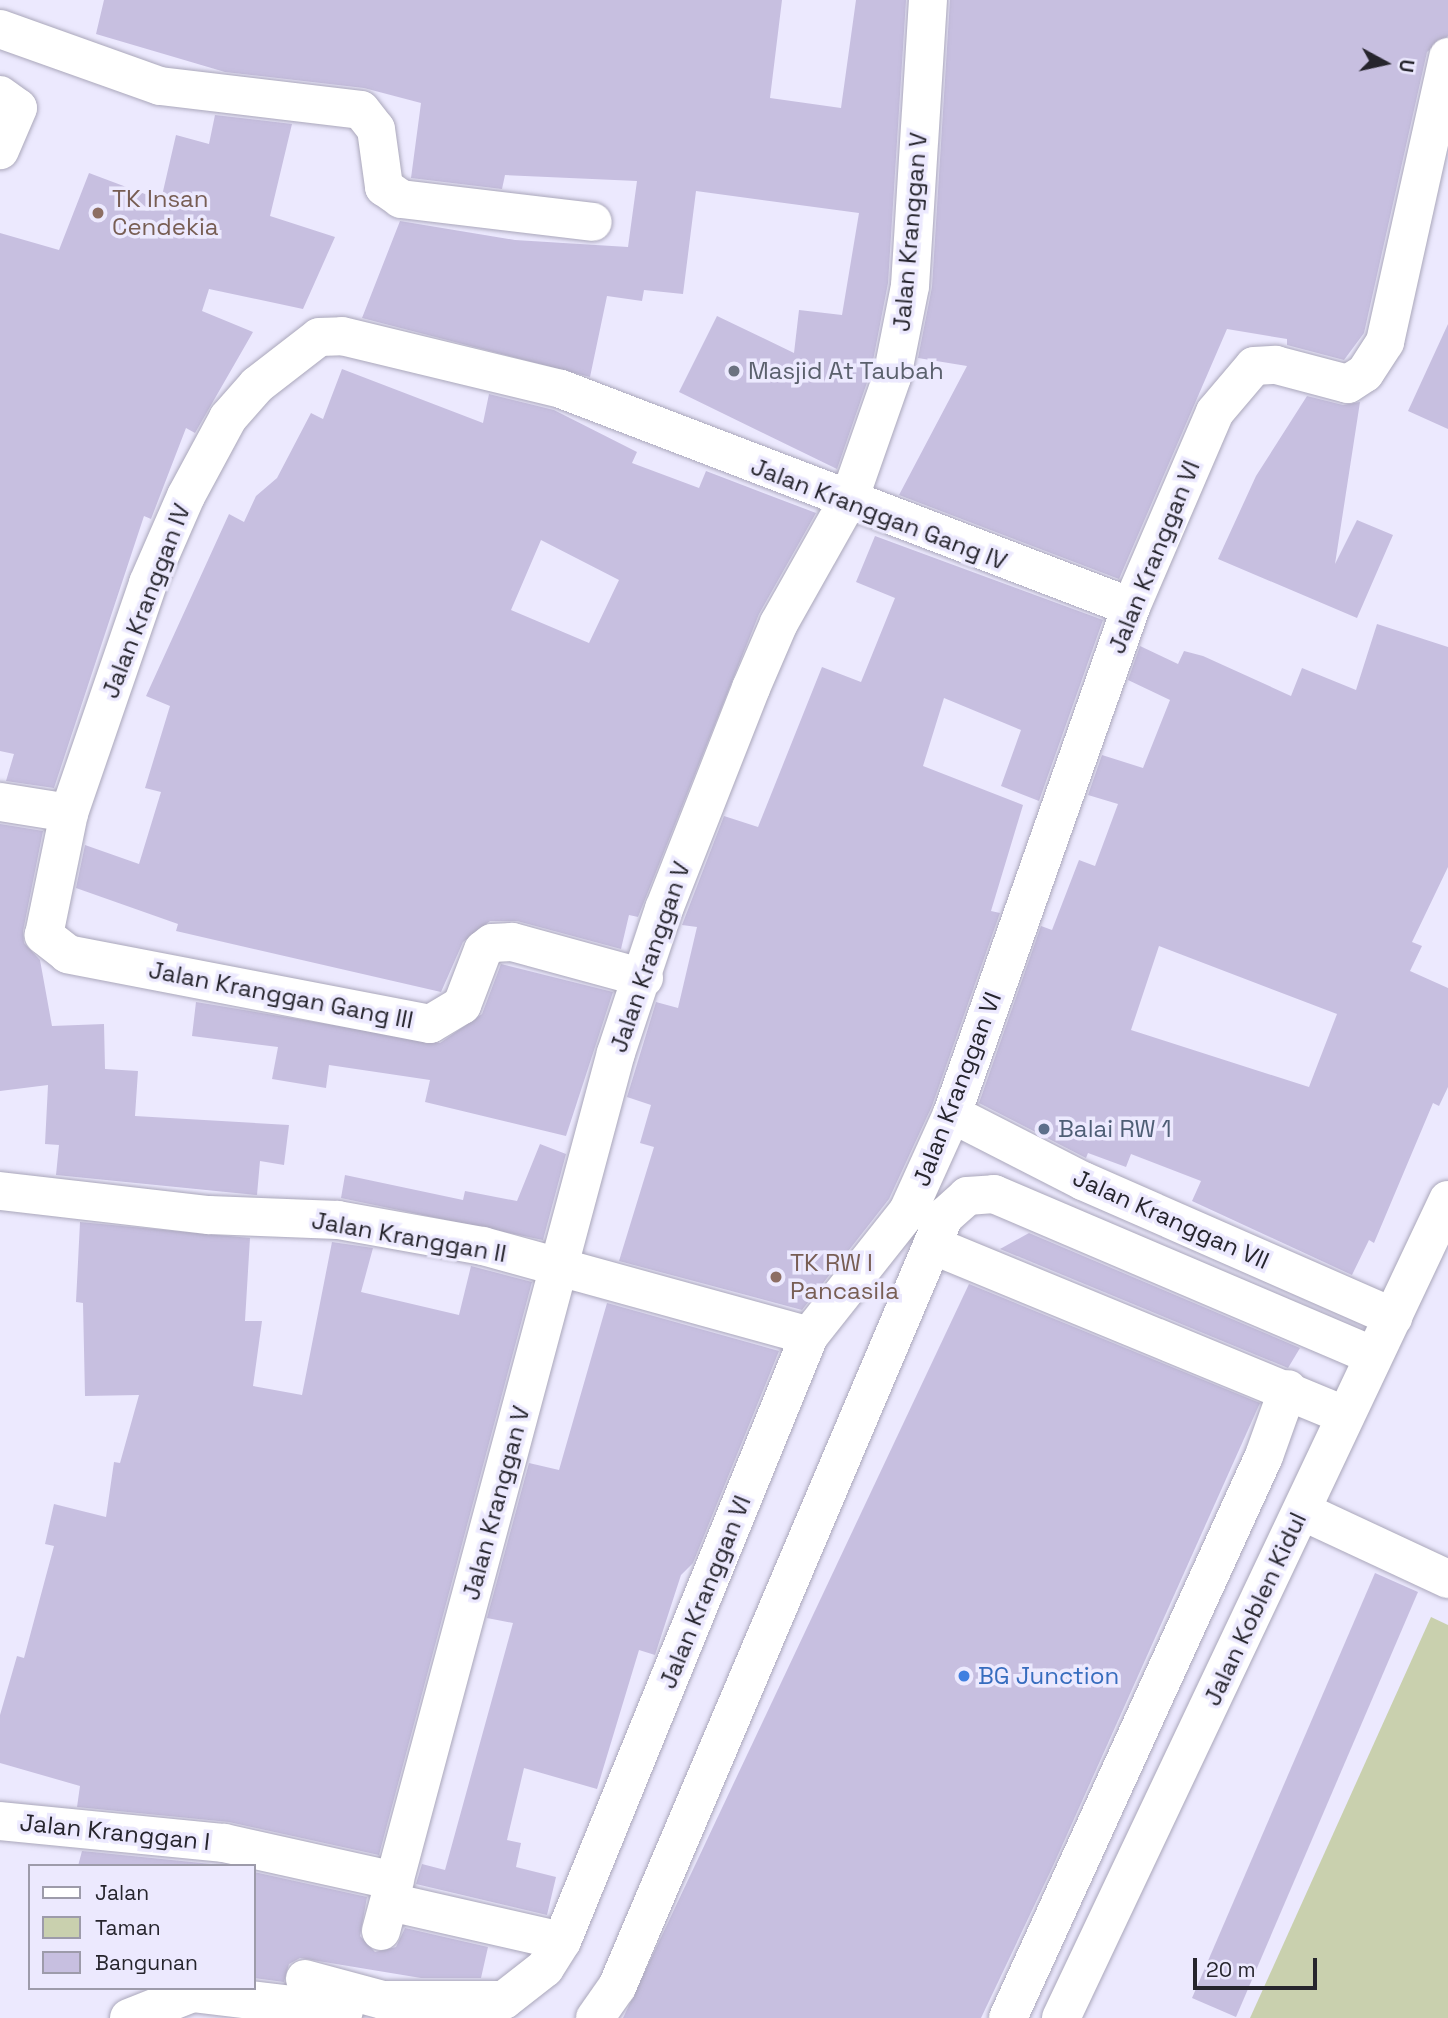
<!DOCTYPE html>
<style>
body{margin:0}
#map{position:relative;width:1448px;height:2018px;overflow:hidden;background:#ece9fe;font-family:"Space Grotesk",sans-serif}
div>[style]{position:absolute}
.green>*{inset:0;background:#c9d0ae}
.building>*{inset:0;background:#c7bfe0}
.roads{filter:drop-shadow(0 0 2px #aaa7ba) drop-shadow(0 0 2px #aaa7ba)}
.minor>*{height:38px;margin:-19px;padding:0 19px;transform-origin:19px;border-radius:19px;background:#fff}
.dots>*{width:19px;height:19px;translate:-50% -50%;box-sizing:border-box;border:4px solid #ece9fe;border-radius:50%}
span{translate:-50% -50%;white-space:nowrap;text-align:center;line-height:1.15;-webkit-text-stroke:7px #ece9fe;paint-order:stroke}
.education-label{font-size:24px;color:#785e54}
.left{translate:0 -50%;text-align:left}
.street-label{font-size:24px;color:#26252d}
.worship-label{font-size:24px;color:#5b616d}
.service-label{font-size:24px;color:#4e5e75}
.shop-label{font-size:24px;color:#366cbe}
.legend{position:absolute;left:28px;top:1864px;width:228px;height:126px;box-sizing:border-box;background:#ece9fe;border:2px solid #9d9baa;margin:0;padding:9px 12px;list-style:none;font-size:21px;color:#26252d}
.legend li{display:flex;align-items:center;gap:14px;height:35px}
.legend b{width:35px;border:2px solid #9d9baa}
.north{position:absolute;left:1350px;top:28px;width:70px;height:70px;-webkit-text-stroke:5px #ece9fe;paint-order:stroke;rotate:98deg;font-size:19px;font-weight:700;line-height:28px;text-align:center;color:#26252d}
.north::after{content:'';display:block;margin:auto;width:24px;height:32px;background:#26252d;clip-path:polygon(50% 0,100% 100%,50% 72%,0 100%)}
.scale{position:absolute;left:1193px;top:1958px;width:124px;height:32px;box-sizing:border-box;border:4px solid #26252d;border-top:0;padding-left:9px;font-size:21px;line-height:24px;white-space:nowrap;color:#26252d;-webkit-text-stroke:5px #ece9fe;paint-order:stroke}
</style>
<div id="map">
<div class="green">
<div style="clip-path:polygon(1431px 1617px,1448px 1625px,1448px 2018px,1250px 2018px)"></div>
</div>
<div class="building">
<div style="clip-path:polygon(104px 0,782px 0,770px 98px,841px 108px,856px 0,906px 0,888px 283px,871px 371px,837px 469px,679px 392px,717px 316px,794px 353px,799px 310px,842px 315px,859px 213px,696px 191px,683px 294px,644px 290px,642px 301px,607px 296px,590px 377px,362px 318px,400px 221px,515px 240px,628px 247px,637px 181px,505px 175px,502px 189px,411px 178px,421px 103px,364px 88px,225px 72px,96px 34px)"></div>
<div style="clip-path:polygon(950px 0,1448px 0,1448px 36px,1427px 52px,1364px 333px,1344px 360px,1287px 345px,1287px 339px,1227px 329px,1119px 579px,899px 495px,967px 366px,918px 358px,932px 287px)"></div>
<div style="clip-path:polygon(215px 115px,292px 124px,270px 216px,335px 237px,303px 309px,209px 289px,202px 311px,253px 332px,195px 433px,186px 428px,151px 519px,144px 516px,54px 788px,6px 781px,14px 754px,0 751px,0 233px,59px 250px,89px 173px,161px 200px,176px 135px,209px 144px)"></div>
<div style="clip-path:polygon(1448px 324px,1448px 429px,1408px 411px)"></div>
<div style="clip-path:polygon(evenodd,342px 369px,483px 423px,489px 394px,554px 410px,637px 452px,632px 463px,699px 488px,706px 471px,816px 513px,759px 614px,638px 917px,629px 915px,621px 949px,517px 921px,490px 921px,463px 942px,441px 992px,176px 931px,178px 924px,76px 888px,85px 845px,139px 864px,161px 792px,145px 788px,170px 706px,146px 696px,229px 514px,244px 522px,256px 496px,277px 478px,311px 413px,323px 419px,342px 369px,541px 540px,619px 580px,589px 643px,511px 610px,541px 540px)"></div>
<div style="clip-path:polygon(1307px 396px,1343px 405px,1360px 402px,1335px 564px,1357px 520px,1393px 535px,1357px 618px,1218px 559px,1256px 476px)"></div>
<div style="clip-path:polygon(875px 536px,1103px 620px,1039px 801px,1001px 786px,1021px 730px,944px 698px,923px 766px,1023px 805px,991px 911px,1000px 913px,932px 1106px,889px 1199px,802px 1310px,619px 1261px,654px 1147px,640px 1143px,651px 1105px,627px 1097px,656px 1002px,678px 1008px,697px 927px,682px 925px,724px 816px,758px 827px,822px 667px,861px 682px,895px 598px,856px 582px)"></div>
<div style="clip-path:polygon(evenodd,1377px 624px,1448px 647px,1448px 867px,1412px 942px,1422px 946px,1410px 971px,1448px 988px,1448px 1087px,1439px 1106px,1433px 1103px,1374px 1243px,1369px 1240px,1352px 1275px,1192px 1201px,1201px 1181px,1131px 1154px,1126px 1167px,1088px 1153px,1086px 1158px,979px 1103px,1041px 926px,1052px 930px,1079px 860px,1095px 866px,1118px 804px,1088px 795px,1102px 755px,1143px 768px,1170px 700px,1128px 680px,1140px 646px,1178px 664px,1184px 651px,1203px 656px,1291px 696px,1302px 668px,1356px 690px,1377px 624px,1159px 946px,1337px 1014px,1309px 1087px,1131px 1030px,1159px 946px)"></div>
<div style="clip-path:polygon(0 824px,43px 831px,23px 931px,24px 943px,40px 960px,52px 1026px,104px 1024px,105px 1069px,138px 1071px,135px 1116px,289px 1125px,284px 1165px,260px 1161px,257px 1195px,56px 1175px,59px 1145px,45px 1144px,48px 1085px,0 1091px)"></div>
<div style="clip-path:polygon(501px 964px,613px 992px,566px 1136px,425px 1102px,430px 1080px,329px 1065px,326px 1088px,272px 1079px,278px 1047px,192px 1036px,196px 1002px,440px 1043px,482px 1014px)"></div>
<div style="clip-path:polygon(540px 1144px,566px 1154px,543px 1240px,341px 1198px,345px 1175px,463px 1200px,465px 1191px,517px 1201px)"></div>
<div style="clip-path:polygon(80px 1222px,250px 1238px,245px 1321px,262px 1321px,253px 1386px,302px 1395px,332px 1242px,373px 1248px,361px 1292px,459px 1315px,471px 1266px,532px 1282px,379px 1855px,229px 1822px,77px 1807px,80px 1786px,0 1763px,0 1715px,17px 1656px,24px 1658px,54px 1546px,45px 1544px,54px 1504px,106px 1517px,114px 1462px,120px 1463px,139px 1395px,85px 1396px,83px 1303px,76px 1302px)"></div>
<div style="clip-path:polygon(1029px 1233px,1300px 1348px,1288px 1368px,1000px 1249px)"></div>
<div style="clip-path:polygon(969px 1284px,1260px 1403px,1053px 1866px,981px 2018px,623px 2018px)"></div>
<div style="clip-path:polygon(607px 1303px,779px 1351px,693px 1563px,681px 1575px,655px 1655px,639px 1650px,597px 1789px,524px 1768px,507px 1840px,521px 1843px,516px 1867px,556px 1877px,547px 1915px,416px 1884px,422px 1864px,445px 1870px,513px 1623px,487px 1618px,529px 1463px,559px 1470px)"></div>
<div style="clip-path:polygon(1375px 1573px,1418px 1592px,1236px 2017px,1192px 1998px)"></div>
<div style="clip-path:polygon(82px 1851px,221px 1865px,226px 1866px,78px 1866px)"></div>
<div style="clip-path:polygon(254px 1872px,367px 1897px,360px 1936px,375px 1952px,396px 1947px,405px 1928px,488px 1947px,481px 1978px,421px 1978px,300px 1958px,289px 1964px,284px 1982px,254px 1978px)"></div>
</div>
<div class="roads">
<div class="minor">
<div style="left:0;top:29px;width:170px;rotate:19.6deg"></div>
<div style="left:160px;top:86px;width:202px;rotate:6.8deg"></div>
<div style="left:361px;top:110px;width:24px;rotate:52deg"></div>
<div style="left:376px;top:129px;width:59px;rotate:82.1deg"></div>
<div style="left:384px;top:187px;width:21px;rotate:35deg"></div>
<div style="left:401px;top:199px;width:193px;rotate:6.8deg"></div>
<div style="left:0;top:95px;width:22px;rotate:36deg"></div>
<div style="left:18px;top:108px;width:46px;rotate:113.2deg"></div>
<div style="left:0;top:802px;width:70px;rotate:9.1deg"></div>
<div style="left:644px;top:978px;width:137px;rotate:-164.7deg"></div>
<div style="left:512px;top:942px;width:20px;rotate:177deg"></div>
<div style="left:492px;top:943px;width:11px;rotate:142deg"></div>
<div style="left:483px;top:950px;width:59px;rotate:110.9deg"></div>
<div style="left:462px;top:1005px;width:37px;rotate:149deg"></div>
<div style="left:430px;top:1024px;width:369px;rotate:-169.1deg"></div>
<div style="left:68px;top:954px;width:31px;rotate:-142deg"></div>
<div style="left:44px;top:935px;width:125px;rotate:-78.4deg"></div>
<div style="left:69px;top:813px;width:243px;rotate:-71deg"></div>
<div style="left:148px;top:583px;width:95px;rotate:-66.4deg"></div>
<div style="left:186px;top:496px;width:89px;rotate:-61.7deg"></div>
<div style="left:228px;top:418px;width:44px;rotate:-48.7deg"></div>
<div style="left:257px;top:385px;width:78px;rotate:-37.7deg"></div>
<div style="left:319px;top:337px;width:23px;rotate:-2deg"></div>
<div style="left:342px;top:336px;width:225px;rotate:13.6deg"></div>
<div style="left:561px;top:389px;width:610px;rotate:20.93deg"></div>
<div style="left:952px;top:1114px;width:147px;rotate:27.1deg"></div>
<div style="left:1083px;top:1181px;width:339px;rotate:23.7deg"></div>
<div style="left:0;top:1191px;width:210px;rotate:6.6deg"></div>
<div style="left:209px;top:1215px;width:129px;rotate:2.2deg"></div>
<div style="left:338px;top:1220px;width:147px;rotate:10.2deg"></div>
<div style="left:483px;top:1246px;width:338px;rotate:15.4deg"></div>
<div style="left:932px;top:1245px;width:444px;rotate:22.4deg"></div>
<div style="left:1302px;top:1511px;width:161px;rotate:25deg"></div>
<div style="left:0;top:1821px;width:225px;rotate:5.6deg"></div>
<div style="left:224px;top:1843px;width:175px;rotate:12.5deg"></div>
<div style="left:390px;top:1902px;width:176px;rotate:12.8deg"></div>
<div style="left:381px;top:1931px;width:909px;rotate:-75.02deg"></div>
<div style="left:616px;top:1053px;width:152px;rotate:-71.6deg"></div>
<div style="left:664px;top:909px;width:238px;rotate:-68.5deg"></div>
<div style="left:751px;top:688px;width:71px;rotate:-66.7deg"></div>
<div style="left:779px;top:623px;width:145px;rotate:-60.6deg"></div>
<div style="left:850px;top:497px;width:127px;rotate:-70.7deg"></div>
<div style="left:892px;top:377px;width:93px;rotate:-78.8deg"></div>
<div style="left:910px;top:286px;width:287px;rotate:-86.4deg"></div>
<div style="left:305px;top:1979px;width:81px;rotate:15.1deg"></div>
<div style="left:383px;top:2000px;width:121px"></div>
<div style="left:504px;top:2000px;width:52px;rotate:-38deg"></div>
<div style="left:545px;top:1968px;width:32px;rotate:-58deg"></div>
<div style="left:562px;top:1941px;width:653px;rotate:-67.79deg"></div>
<div style="left:809px;top:1336px;width:159px;rotate:-51.6deg"></div>
<div style="left:908px;top:1211px;width:107px;rotate:-65.6deg"></div>
<div style="left:952px;top:1114px;width:538px;rotate:-70.55deg"></div>
<div style="left:1131px;top:607px;width:212px;rotate:-66.7deg"></div>
<div style="left:1215px;top:412px;width:60px;rotate:-49.7deg"></div>
<div style="left:1254px;top:366px;width:22px;rotate:-3deg"></div>
<div style="left:1276px;top:365px;width:74px;rotate:14.8deg"></div>
<div style="left:1348px;top:384px;width:20px;rotate:-33deg"></div>
<div style="left:1365px;top:373px;width:37px;rotate:-57deg"></div>
<div style="left:1385px;top:342px;width:292px;rotate:-77.5deg"></div>
<div style="left:129px;top:2018px;width:68px;rotate:-21.6deg"></div>
<div style="left:192px;top:1993px;width:153px;rotate:6.8deg"></div>
<div style="left:595px;top:2018px;width:38px;rotate:-55deg"></div>
<div style="left:617px;top:1987px;width:837px;rotate:-66.99deg"></div>
<div style="left:944px;top:1217px;width:31px;rotate:-42deg"></div>
<div style="left:967px;top:1196px;width:27px;rotate:-4deg"></div>
<div style="left:994px;top:1194px;width:411px;rotate:23.1deg"></div>
<div style="left:1008px;top:2018px;width:618px;rotate:-65.51deg"></div>
<div style="left:1264px;top:1456px;width:71px;rotate:-70.3deg"></div>
<div style="left:1061px;top:2018px;width:905px;rotate:-64.68deg"></div>
</div>
</div>
<div class="dots">
<div style="left:98px;top:213px;background:#8d6e63"></div>
<div style="left:734px;top:371px;background:#6b7280"></div>
<div style="left:1044px;top:1129px;background:#5c6f8a"></div>
<div style="left:776px;top:1277px;background:#8d6e63"></div>
<div style="left:964px;top:1676px;background:#3f7fe0"></div>
</div>
<div class="education-label">
<span class="left" style="left:112px;top:213px">TK Insan<br>Cendekia</span>
<span class="left" style="left:790px;top:1277px">TK RW I<br>Pancasila</span>
</div>
<div class="street-label">
<span style="left:910px;top:232px;rotate:-85deg">Jalan Kranggan V</span>
<span style="left:879px;top:514px;rotate:21deg">Jalan Kranggan Gang IV</span>
<span style="left:1154px;top:557px;rotate:-68deg">Jalan Kranggan VI</span>
<span style="left:146px;top:601px;rotate:-69deg">Jalan Kranggan IV</span>
<span style="left:650px;top:957px;rotate:-71deg">Jalan Kranggan V</span>
<span style="left:281px;top:995px;rotate:11deg">Jalan Kranggan Gang III</span>
<span style="left:957px;top:1089px;rotate:-69deg">Jalan Kranggan VI</span>
<span style="left:1171px;top:1219px;rotate:24deg">Jalan Kranggan VII</span>
<span style="left:409px;top:1237px;rotate:10deg">Jalan Kranggan II</span>
<span style="left:496px;top:1503px;rotate:-75deg">Jalan Kranggan V</span>
<span style="left:705px;top:1592px;rotate:-68deg">Jalan Kranggan VI</span>
<span style="left:1255px;top:1609px;rotate:-65deg">Jalan Koblen Kidul</span>
<span style="left:115px;top:1832px;rotate:6deg">Jalan Kranggan I</span>
</div>
<div class="worship-label">
<span class="left" style="left:748px;top:371px">Masjid At Taubah</span>
</div>
<div class="service-label">
<span class="left" style="left:1058px;top:1129px">Balai RW 1</span>
</div>
<div class="shop-label">
<span class="left" style="left:978px;top:1676px">BG Junction</span>
</div>
<ul class="legend">
<li><b style="height:9px;background:#fff"></b>Jalan</li>
<li><b style="height:19px;background:#c9d0ae"></b>Taman</li>
<li><b style="height:19px;background:#c7bfe0"></b>Bangunan</li>
</ul>
<div class="north">U</div>
<div class="scale">20 m</div>
</div>
